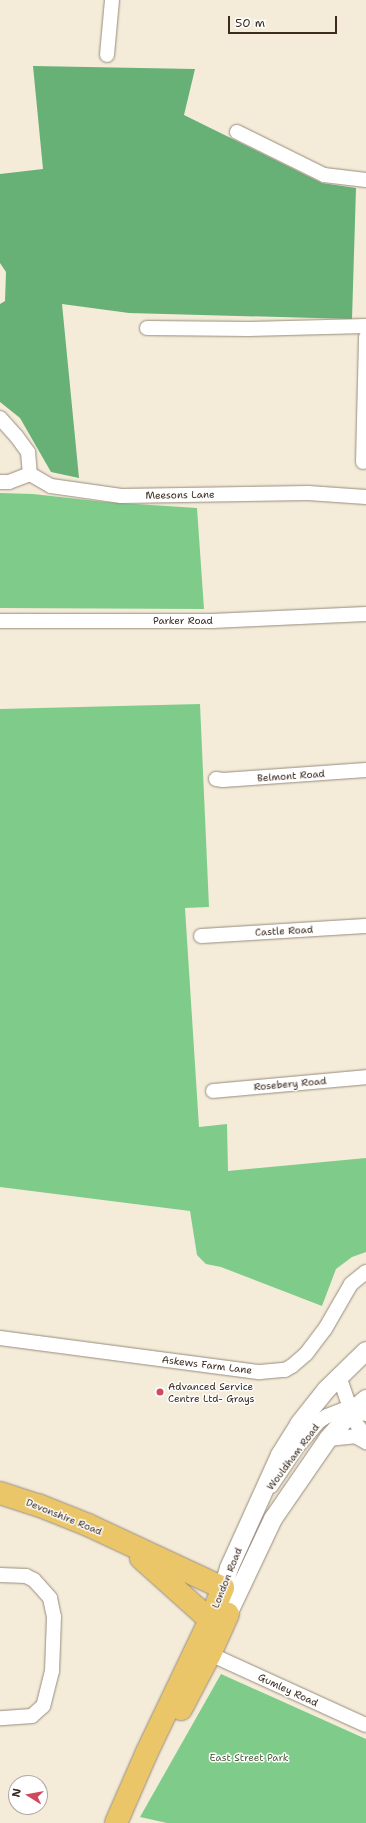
<!DOCTYPE html>
<style>
body{margin:0}
#map{position:relative;width:366px;height:1823px;overflow:hidden;background:#f4ecd9;font-family:"Shantell Sans",sans-serif}
div>[style]{position:absolute}
.green>*{inset:0;background:#7fcc8a}
.forest>*{inset:0;background:#67b076}
.roads{filter:drop-shadow(0 0 1px #988b7c) drop-shadow(0 0 1px #988b7c)}
.minor>*{height:14px;margin:-7px;padding:0 7px;transform-origin:7px;border-radius:7px;background:#fff}
.tertiary>*{height:18px;margin:-9px;padding:0 9px;transform-origin:9px;border-radius:9px;background:#fff}
.primary>*{height:22px;margin:-11px;padding:0 11px;transform-origin:11px;border-radius:11px;background:#ebc669}
.dots>*{width:11px;height:11px;translate:-50% -50%;box-sizing:border-box;border:2px solid #fff;border-radius:50%}
span{translate:-50% -50%;white-space:nowrap;text-align:center;line-height:1.15;-webkit-text-stroke:3px #fff;paint-order:stroke}
.street-label{font-size:10px;color:#3b2a1e}
.poi-label{font-size:10px;color:#3b2a1e}
.left{translate:0 -50%;text-align:left}
.park-label{font-size:10px;color:#4f5b3e}
.north{position:absolute;left:8px;top:1775px;width:40px;height:40px;box-sizing:border-box;background:#fff;border:1px solid #b1aaa5;border-radius:50%;rotate:281deg;font-size:11px;font-weight:700;line-height:16px;text-align:center;color:#3b2a1e}
.north::after{content:'';display:block;margin:auto;width:14px;height:18px;background:#d1495b;clip-path:polygon(50% 0,100% 100%,50% 72%,0 100%)}
.scale{position:absolute;left:228px;top:16px;width:109px;height:18px;box-sizing:border-box;border:2px solid #3b2a1e;border-top:0;padding-left:5px;font-size:12px;line-height:14px;white-space:nowrap;color:#3b2a1e;-webkit-text-stroke:3px #fff;paint-order:stroke}
</style>
<div id="map">
<div class="green">
<div style="clip-path:polygon(0 493px,33px 494px,105px 502px,197px 508px,204px 609px,0 608px)"></div>
<div style="clip-path:polygon(200px 704px,209px 907px,185px 908px,199px 1127px,227px 1124px,228px 1171px,366px 1158px,366px 1252px,352px 1257px,336px 1269px,322px 1306px,221px 1267px,206px 1264px,197px 1255px,190px 1211px,0 1187px,0 709px)"></div>
<div style="clip-path:polygon(221px 1674px,366px 1739px,366px 1823px,167px 1823px,140px 1817px)"></div>
</div>
<div class="forest">
<div style="clip-path:polygon(33px 66px,195px 69px,184px 115px,322px 183px,356px 188px,352px 319px,129px 313px,62px 304px,79px 478px,51px 472px,20px 418px,0 402px,0 304px,5px 301px,6px 272px,0 263px,0 174px,43px 169px)"></div>
</div>
<div class="roads">
<div class="minor">
<div style="left:107px;top:55px;width:55px;rotate:-84.8deg"></div>
<div style="left:237px;top:132px;width:97px;rotate:26.3deg"></div>
<div style="left:324px;top:175px;width:42px;rotate:6.8deg"></div>
<div style="left:147px;top:328px;width:102px;rotate:0.6deg"></div>
<div style="left:249px;top:329px;width:117px;rotate:-1.5deg"></div>
<div style="left:0;top:418px;width:25px;rotate:48deg"></div>
<div style="left:17px;top:437px;width:19px;rotate:54deg"></div>
<div style="left:28px;top:452px;width:22px;rotate:85deg"></div>
<div style="left:363px;top:462px;width:125px;rotate:-88.6deg"></div>
<div style="left:30px;top:474px;width:24px;rotate:30deg"></div>
<div style="left:51px;top:486px;width:71px;rotate:8.1deg"></div>
<div style="left:121px;top:496px;width:187px;rotate:-0.9deg"></div>
<div style="left:308px;top:493px;width:58px;rotate:3.9deg"></div>
<div style="left:0;top:482px;width:9px"></div>
<div style="left:9px;top:482px;width:22px;rotate:-21deg"></div>
<div style="left:0;top:621px;width:212px"></div>
<div style="left:212px;top:621px;width:154px;rotate:-2.6deg"></div>
<div style="left:216px;top:779px;width:7px;rotate:8deg"></div>
<div style="left:223px;top:780px;width:143px;rotate:-4deg"></div>
<div style="left:201px;top:936px;width:165px;rotate:-3.5deg"></div>
<div style="left:213px;top:1091px;width:154px;rotate:-5.2deg"></div>
<div style="left:0;top:1338px;width:262px;rotate:7.5deg"></div>
<div style="left:260px;top:1372px;width:25px;rotate:-5deg"></div>
<div style="left:285px;top:1370px;width:8px;rotate:-30deg"></div>
<div style="left:292px;top:1366px;width:18px;rotate:-41deg"></div>
<div style="left:306px;top:1354px;width:31px;rotate:-53deg"></div>
<div style="left:325px;top:1329px;width:52px;rotate:-60deg"></div>
<div style="left:351px;top:1284px;width:19px;rotate:-39deg"></div>
<div style="left:339px;top:1376px;width:28px;rotate:71deg"></div>
<div style="left:348px;top:1402px;width:9px;rotate:58deg"></div>
<div style="left:353px;top:1410px;width:10px;rotate:84deg"></div>
<div style="left:354px;top:1420px;width:22px;rotate:56deg"></div>
<div style="left:328px;top:1439px;width:27px;rotate:-6deg"></div>
<div style="left:355px;top:1436px;width:13px;rotate:29deg"></div>
<div style="left:271px;top:1486px;width:48px;rotate:-56deg"></div>
<div style="left:298px;top:1446px;width:31px;rotate:-50deg"></div>
<div style="left:318px;top:1422px;width:11px;rotate:-34deg"></div>
<div style="left:327px;top:1416px;width:17px;rotate:-21deg"></div>
<div style="left:343px;top:1410px;width:10px"></div>
<div style="left:353px;top:1410px;width:14px;rotate:17deg"></div>
<div style="left:0;top:1575px;width:26px;rotate:2deg"></div>
<div style="left:26px;top:1576px;width:9px;rotate:27deg"></div>
<div style="left:34px;top:1580px;width:24px;rotate:48deg"></div>
<div style="left:50px;top:1598px;width:19px;rotate:78deg"></div>
<div style="left:54px;top:1617px;width:54px;rotate:92.1deg"></div>
<div style="left:52px;top:1671px;width:36px;rotate:104deg"></div>
<div style="left:43px;top:1706px;width:15px;rotate:138deg"></div>
<div style="left:32px;top:1716px;width:32px;rotate:176deg"></div>
<div style="left:210px;top:1654px;width:171px;rotate:24.5deg"></div>
</div>
<div class="tertiary">
<div style="left:223px;top:1588px;width:21px;rotate:-73deg"></div>
<div style="left:229px;top:1568px;width:124px;rotate:-65.7deg"></div>
<div style="left:280px;top:1455px;width:36px;rotate:-58deg"></div>
<div style="left:299px;top:1424px;width:43px;rotate:-51.5deg"></div>
<div style="left:326px;top:1390px;width:56px;rotate:-44.3deg"></div>
<div style="left:230px;top:1610px;width:101px;rotate:-64.7deg"></div>
<div style="left:273px;top:1519px;width:97px;rotate:-55.5deg"></div>
<div style="left:328px;top:1439px;width:38px;rotate:-49deg"></div>
<div style="left:353px;top:1410px;width:17px;rotate:-40deg"></div>
</div>
<div class="primary">
<div style="left:0;top:1493px;width:40px;rotate:18deg"></div>
<div style="left:38px;top:1505px;width:54px;rotate:21.8deg"></div>
<div style="left:88px;top:1525px;width:149px;rotate:25deg"></div>
<div style="left:141px;top:1558px;width:93px;rotate:41.9deg"></div>
<div style="left:181px;top:1709px;width:62px;rotate:-62.2deg"></div>
<div style="left:210px;top:1654px;width:44px;rotate:-65.8deg"></div>
<div style="left:116px;top:1823px;width:77px;rotate:-66.4deg"></div>
<div style="left:147px;top:1752px;width:146px;rotate:-64.5deg"></div>
<div style="left:210px;top:1620px;width:35px;rotate:-68deg"></div>
</div>
</div>
<div class="dots">
<div style="left:160px;top:1392px;background:#d1495b"></div>
</div>
<div class="street-label">
<span style="left:180px;top:495px;rotate:-1deg">Meesons Lane</span>
<span style="left:183px;top:621px">Parker Road</span>
<span style="left:291px;top:776px;rotate:-4deg">Belmont Road</span>
<span style="left:284px;top:931px;rotate:-3deg">Castle Road</span>
<span style="left:290px;top:1084px;rotate:-5deg">Rosebery Road</span>
<span style="left:207px;top:1365px;rotate:7deg">Askews Farm Lane</span>
<span style="left:293px;top:1457px;rotate:-53deg">Wouldham Road</span>
<span style="left:64px;top:1517px;rotate:22deg">Devonshire Road</span>
<span style="left:227px;top:1578px;rotate:-68deg">London Road</span>
<span style="left:288px;top:1690px;rotate:25deg">Gumley Road</span>
</div>
<div class="poi-label">
<span class="left" style="left:168px;top:1392px">Advanced Service<br>Centre Ltd- Grays</span>
</div>
<div class="park-label">
<span style="left:249px;top:1758px">East Street Park</span>
</div>
<div class="north">N</div>
<div class="scale">50 m</div>
</div>
